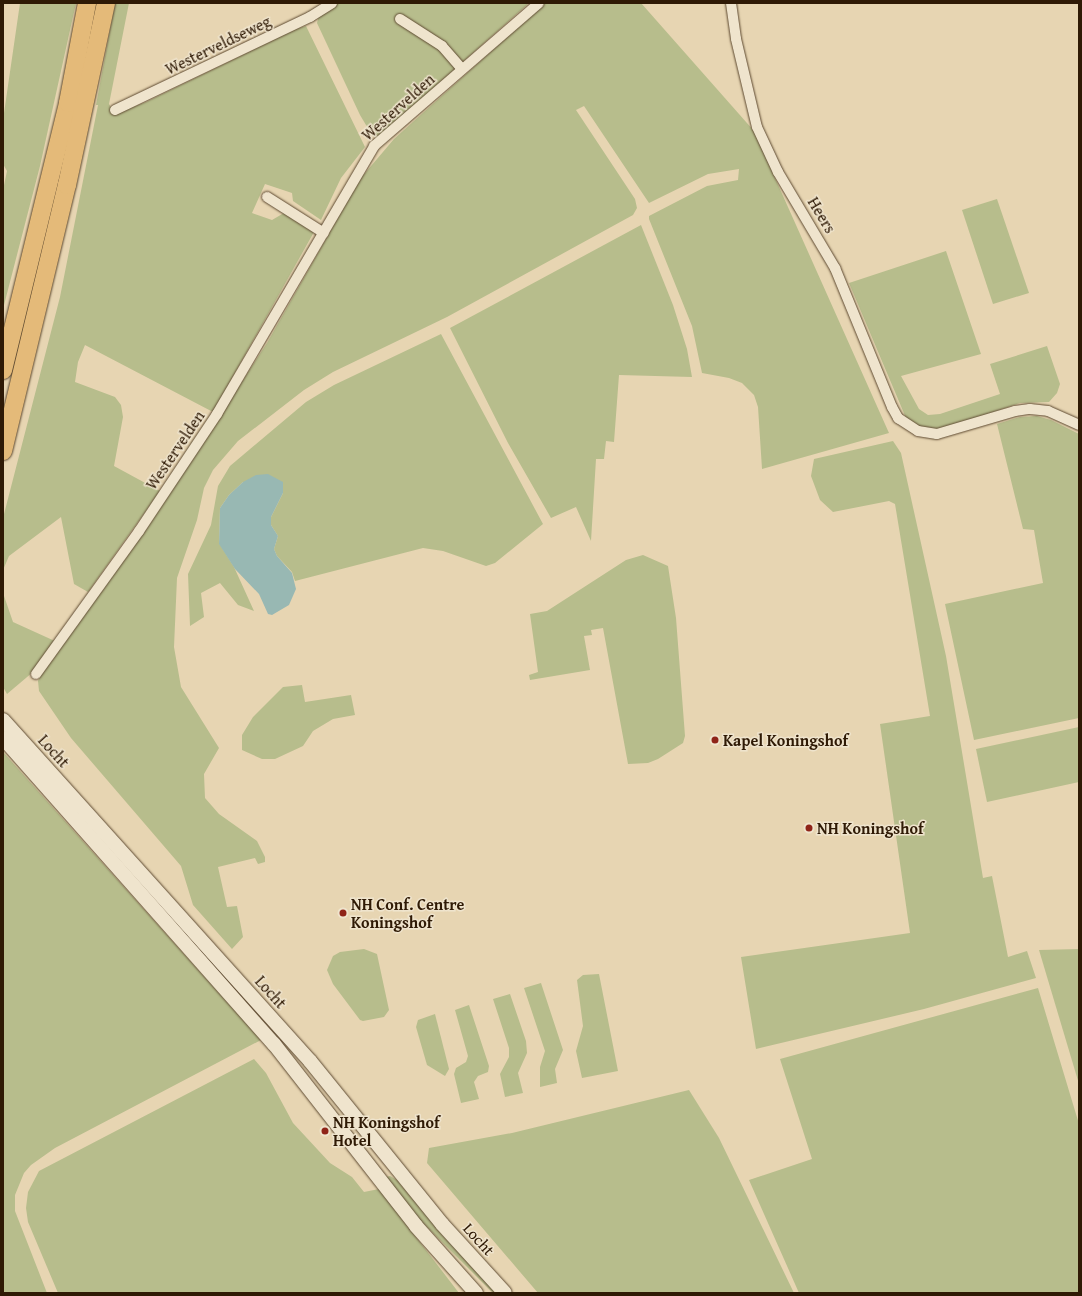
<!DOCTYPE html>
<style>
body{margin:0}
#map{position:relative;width:1082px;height:1296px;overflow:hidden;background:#e7d5b2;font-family:"Gentium Book Plus",serif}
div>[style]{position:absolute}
.green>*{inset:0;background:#b7bd8c}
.water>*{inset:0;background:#98b8b3}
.roads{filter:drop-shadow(0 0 1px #5d4930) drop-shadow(0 0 1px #5d4930)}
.minor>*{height:10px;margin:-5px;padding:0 5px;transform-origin:5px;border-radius:5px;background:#efe4cd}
.secondary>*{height:14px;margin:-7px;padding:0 7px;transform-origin:7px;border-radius:7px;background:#efe4cd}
.motorway>*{height:18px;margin:-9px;padding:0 9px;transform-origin:9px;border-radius:9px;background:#e4ba79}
.dots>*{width:11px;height:11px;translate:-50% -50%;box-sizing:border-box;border:2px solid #efe4cd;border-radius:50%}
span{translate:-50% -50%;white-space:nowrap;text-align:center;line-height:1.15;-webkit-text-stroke:3px #efe4cd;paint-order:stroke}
.street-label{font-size:16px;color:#2f1a05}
.poi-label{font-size:16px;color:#2f1a05;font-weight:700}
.left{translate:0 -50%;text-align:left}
.frame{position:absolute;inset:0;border:4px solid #2f1a05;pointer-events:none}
</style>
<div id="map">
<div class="green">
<div style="clip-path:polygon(20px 3px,76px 3px,40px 166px,3px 309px,3px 190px,7px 171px,3px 164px,3px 120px)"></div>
<div style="clip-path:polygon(115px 3px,129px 3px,109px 104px,115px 114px,146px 102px,296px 29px,306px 26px,365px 147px,341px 178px,321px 220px,293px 201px,292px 193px,265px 184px,252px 213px,272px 220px,284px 213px,314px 232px,213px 412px,85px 345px,78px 362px,75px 382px,115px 397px,121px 405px,123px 417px,114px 466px,160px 491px,88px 592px,74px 584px,61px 517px,9px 556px,3px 570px,3px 518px,60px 297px,98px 105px,96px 105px)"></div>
<div style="clip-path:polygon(336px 3px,529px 3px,377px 138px,372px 135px,360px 115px,317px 23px,319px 15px)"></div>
<div style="clip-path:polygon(545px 3px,641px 3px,754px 131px,889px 433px,762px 469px,758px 407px,754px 395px,742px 383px,729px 378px,702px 373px,692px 326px,649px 219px,649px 216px,707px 186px,738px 180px,739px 169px,708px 174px,649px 203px,584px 106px,576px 110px,635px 199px,637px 208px,633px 215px,447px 317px,333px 372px,304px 390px,238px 441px,213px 470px,204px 488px,197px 520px,177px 578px,174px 647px,181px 687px,219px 748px,204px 774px,205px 798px,219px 814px,257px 841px,265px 857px,265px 862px,258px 864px,255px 858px,218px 867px,227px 907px,237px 906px,243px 937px,232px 949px,193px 905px,181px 866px,71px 738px,39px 691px,38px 681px,42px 671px,147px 528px,267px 343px,360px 179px,394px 139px)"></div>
<div style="clip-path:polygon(997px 199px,1029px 293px,993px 304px,962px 210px)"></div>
<div style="clip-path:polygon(641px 225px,673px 305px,687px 349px,692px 377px,619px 375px,614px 442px,606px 441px,604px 459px,596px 459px,591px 541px,576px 507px,551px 518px,508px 443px,450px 328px)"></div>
<div style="clip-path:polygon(946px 251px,981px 354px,901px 376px,919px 409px,928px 415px,940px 414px,1000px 394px,990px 364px,1047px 346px,1060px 384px,1057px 393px,1049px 402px,1020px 403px,942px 429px,926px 431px,906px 418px,849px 283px)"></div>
<div style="clip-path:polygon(441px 334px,543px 524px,495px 563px,486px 566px,443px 551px,423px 548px,295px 581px,292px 572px,277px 556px,274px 549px,278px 536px,271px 525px,271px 517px,283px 493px,243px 482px,229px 495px,220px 508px,219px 543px,234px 567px,254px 611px,238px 605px,220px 583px,201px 593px,204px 617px,190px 626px,188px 574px,211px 525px,218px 486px,230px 466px,306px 402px,334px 385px)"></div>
<div style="clip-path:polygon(1037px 416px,1051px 420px,1079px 434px,1079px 718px,974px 740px,945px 604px,1043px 583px,1034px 530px,1023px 529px,997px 424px,1020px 417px)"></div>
<div style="clip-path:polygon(893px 441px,901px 453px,946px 656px,983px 878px,992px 876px,1008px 957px,1027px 951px,1036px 978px,924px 1009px,756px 1049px,741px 957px,910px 933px,880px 724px,930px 716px,895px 504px,889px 501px,833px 512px,820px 500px,811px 476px,814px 459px)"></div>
<div style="clip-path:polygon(643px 555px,668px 566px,676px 618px,685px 736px,683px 743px,658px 759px,648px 763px,628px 764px,603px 628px,591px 630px,592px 635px,584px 636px,590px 670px,530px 680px,529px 675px,538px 672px,530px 614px,547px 611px,626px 560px)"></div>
<div style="clip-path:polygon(3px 593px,13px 622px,57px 642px,33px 672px,7px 694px,3px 687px)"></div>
<div style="clip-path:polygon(302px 685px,305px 702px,351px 695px,355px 715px,333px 719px,313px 731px,303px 746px,275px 759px,262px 759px,242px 750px,242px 735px,253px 717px,283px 687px)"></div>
<div style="clip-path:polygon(1079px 727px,1079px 782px,987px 802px,976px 749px)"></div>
<div style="clip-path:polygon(3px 752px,261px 1040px,55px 1148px,31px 1165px,24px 1173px,15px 1195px,15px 1211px,47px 1293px,3px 1293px)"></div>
<div style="clip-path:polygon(364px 949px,377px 954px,389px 1010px,384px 1017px,363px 1021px,360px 1020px,333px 984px,327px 970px,333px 956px,340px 952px)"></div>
<div style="clip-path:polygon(1079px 949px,1079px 1084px,1039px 950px)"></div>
<div style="clip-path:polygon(599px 974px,618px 1071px,582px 1078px,576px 1051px,583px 1026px,577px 980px,583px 975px)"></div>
<div style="clip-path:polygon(541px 983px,563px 1050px,555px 1069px,557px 1083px,540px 1087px,540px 1067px,545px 1051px,524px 988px)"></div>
<div style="clip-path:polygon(1038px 988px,1079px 1124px,1079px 1293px,799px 1293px,749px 1180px,812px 1159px,780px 1059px)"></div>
<div style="clip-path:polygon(510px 994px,526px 1041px,527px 1053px,518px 1073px,523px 1093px,505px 1097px,500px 1074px,509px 1057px,509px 1048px,493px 999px)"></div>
<div style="clip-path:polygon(469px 1005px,489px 1066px,488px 1072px,478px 1076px,474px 1082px,479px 1099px,461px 1103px,454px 1074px,456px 1068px,466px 1062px,468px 1056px,455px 1010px)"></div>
<div style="clip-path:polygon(435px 1014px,449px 1069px,445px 1076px,427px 1065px,416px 1027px,418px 1020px)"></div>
<div style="clip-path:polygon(254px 1059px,266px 1073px,293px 1123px,330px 1163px,352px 1177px,364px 1192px,379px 1189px,459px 1293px,58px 1293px,28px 1222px,26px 1208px,28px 1192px,39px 1171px)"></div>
<div style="clip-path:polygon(689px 1090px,719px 1138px,794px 1293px,538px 1293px,427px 1163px,429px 1148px,512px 1133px)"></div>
<div style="clip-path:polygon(390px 1176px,397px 1180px,443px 1236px,498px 1293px,493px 1293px,413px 1213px,386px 1177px)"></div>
</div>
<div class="water">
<div style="clip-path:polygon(268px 474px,283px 482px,283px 493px,271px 517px,271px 525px,278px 536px,274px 549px,277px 556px,292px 573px,296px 589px,289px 605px,272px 615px,268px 614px,259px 594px,235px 569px,219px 544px,220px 508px,229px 495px,243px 482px,256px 475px)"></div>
</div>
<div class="roads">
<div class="minor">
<div style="left:731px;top:3px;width:36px;rotate:82deg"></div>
<div style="left:736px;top:39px;width:90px;rotate:76.6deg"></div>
<div style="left:757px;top:127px;width:50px;rotate:65deg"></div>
<div style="left:778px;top:172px;width:112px;rotate:59.3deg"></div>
<div style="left:835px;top:268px;width:150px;rotate:67.7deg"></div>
<div style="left:892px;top:407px;width:13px;rotate:61deg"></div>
<div style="left:898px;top:418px;width:24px;rotate:33deg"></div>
<div style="left:918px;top:431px;width:19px;rotate:9deg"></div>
<div style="left:937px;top:434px;width:81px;rotate:-16.4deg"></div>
<div style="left:1015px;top:411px;width:15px;rotate:-8deg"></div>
<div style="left:1030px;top:409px;width:18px;rotate:6deg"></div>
<div style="left:1048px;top:411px;width:34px;rotate:24deg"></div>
<div style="left:400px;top:19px;width:50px;rotate:32.7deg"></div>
<div style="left:442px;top:46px;width:30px;rotate:49deg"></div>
<div style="left:115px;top:110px;width:216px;rotate:-25.5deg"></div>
<div style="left:310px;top:17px;width:26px;rotate:-32deg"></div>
<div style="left:267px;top:197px;width:67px;rotate:32.3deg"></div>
<div style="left:36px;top:674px;width:176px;rotate:-54.2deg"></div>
<div style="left:139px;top:531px;width:141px;rotate:-56.3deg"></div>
<div style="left:217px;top:414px;width:311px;rotate:-59.6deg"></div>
<div style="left:374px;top:146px;width:218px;rotate:-40.9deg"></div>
</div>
<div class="secondary">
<div style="left:3px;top:720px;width:459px;rotate:48deg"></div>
<div style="left:310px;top:1061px;width:210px;rotate:51deg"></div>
<div style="left:442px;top:1224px;width:93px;rotate:47.6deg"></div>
<div style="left:3px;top:738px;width:409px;rotate:48.5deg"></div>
<div style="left:274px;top:1044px;width:231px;rotate:52deg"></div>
<div style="left:416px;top:1226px;width:90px;rotate:48.2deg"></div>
</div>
<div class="motorway">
<div style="left:3px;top:370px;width:275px;rotate:-76.3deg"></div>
<div style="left:68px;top:103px;width:102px;rotate:-79.2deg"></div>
<div style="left:3px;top:451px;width:274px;rotate:-76.5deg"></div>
<div style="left:67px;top:185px;width:186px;rotate:-77.9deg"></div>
</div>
</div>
<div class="dots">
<div style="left:715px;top:740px;background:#8f2418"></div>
<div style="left:809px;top:828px;background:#8f2418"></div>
<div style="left:343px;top:913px;background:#8f2418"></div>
<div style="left:325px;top:1131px;background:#8f2418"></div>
</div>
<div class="street-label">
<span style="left:218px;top:45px;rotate:-26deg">Westerveldseweg</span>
<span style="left:398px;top:107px;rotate:-42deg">Westervelden</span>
<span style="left:822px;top:215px;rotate:59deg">Heers</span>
<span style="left:175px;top:450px;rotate:-56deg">Westervelden</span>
<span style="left:54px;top:751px;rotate:48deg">Locht</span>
<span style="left:271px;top:992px;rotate:48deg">Locht</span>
<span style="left:479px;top:1239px;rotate:48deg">Locht</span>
</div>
<div class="poi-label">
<span class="left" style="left:723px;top:740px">Kapel Koningshof</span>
<span class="left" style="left:817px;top:828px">NH Koningshof</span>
<span class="left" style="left:351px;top:913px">NH Conf. Centre<br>Koningshof</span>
<span class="left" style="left:333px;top:1131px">NH Koningshof<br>Hotel</span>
</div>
<div class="frame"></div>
</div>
